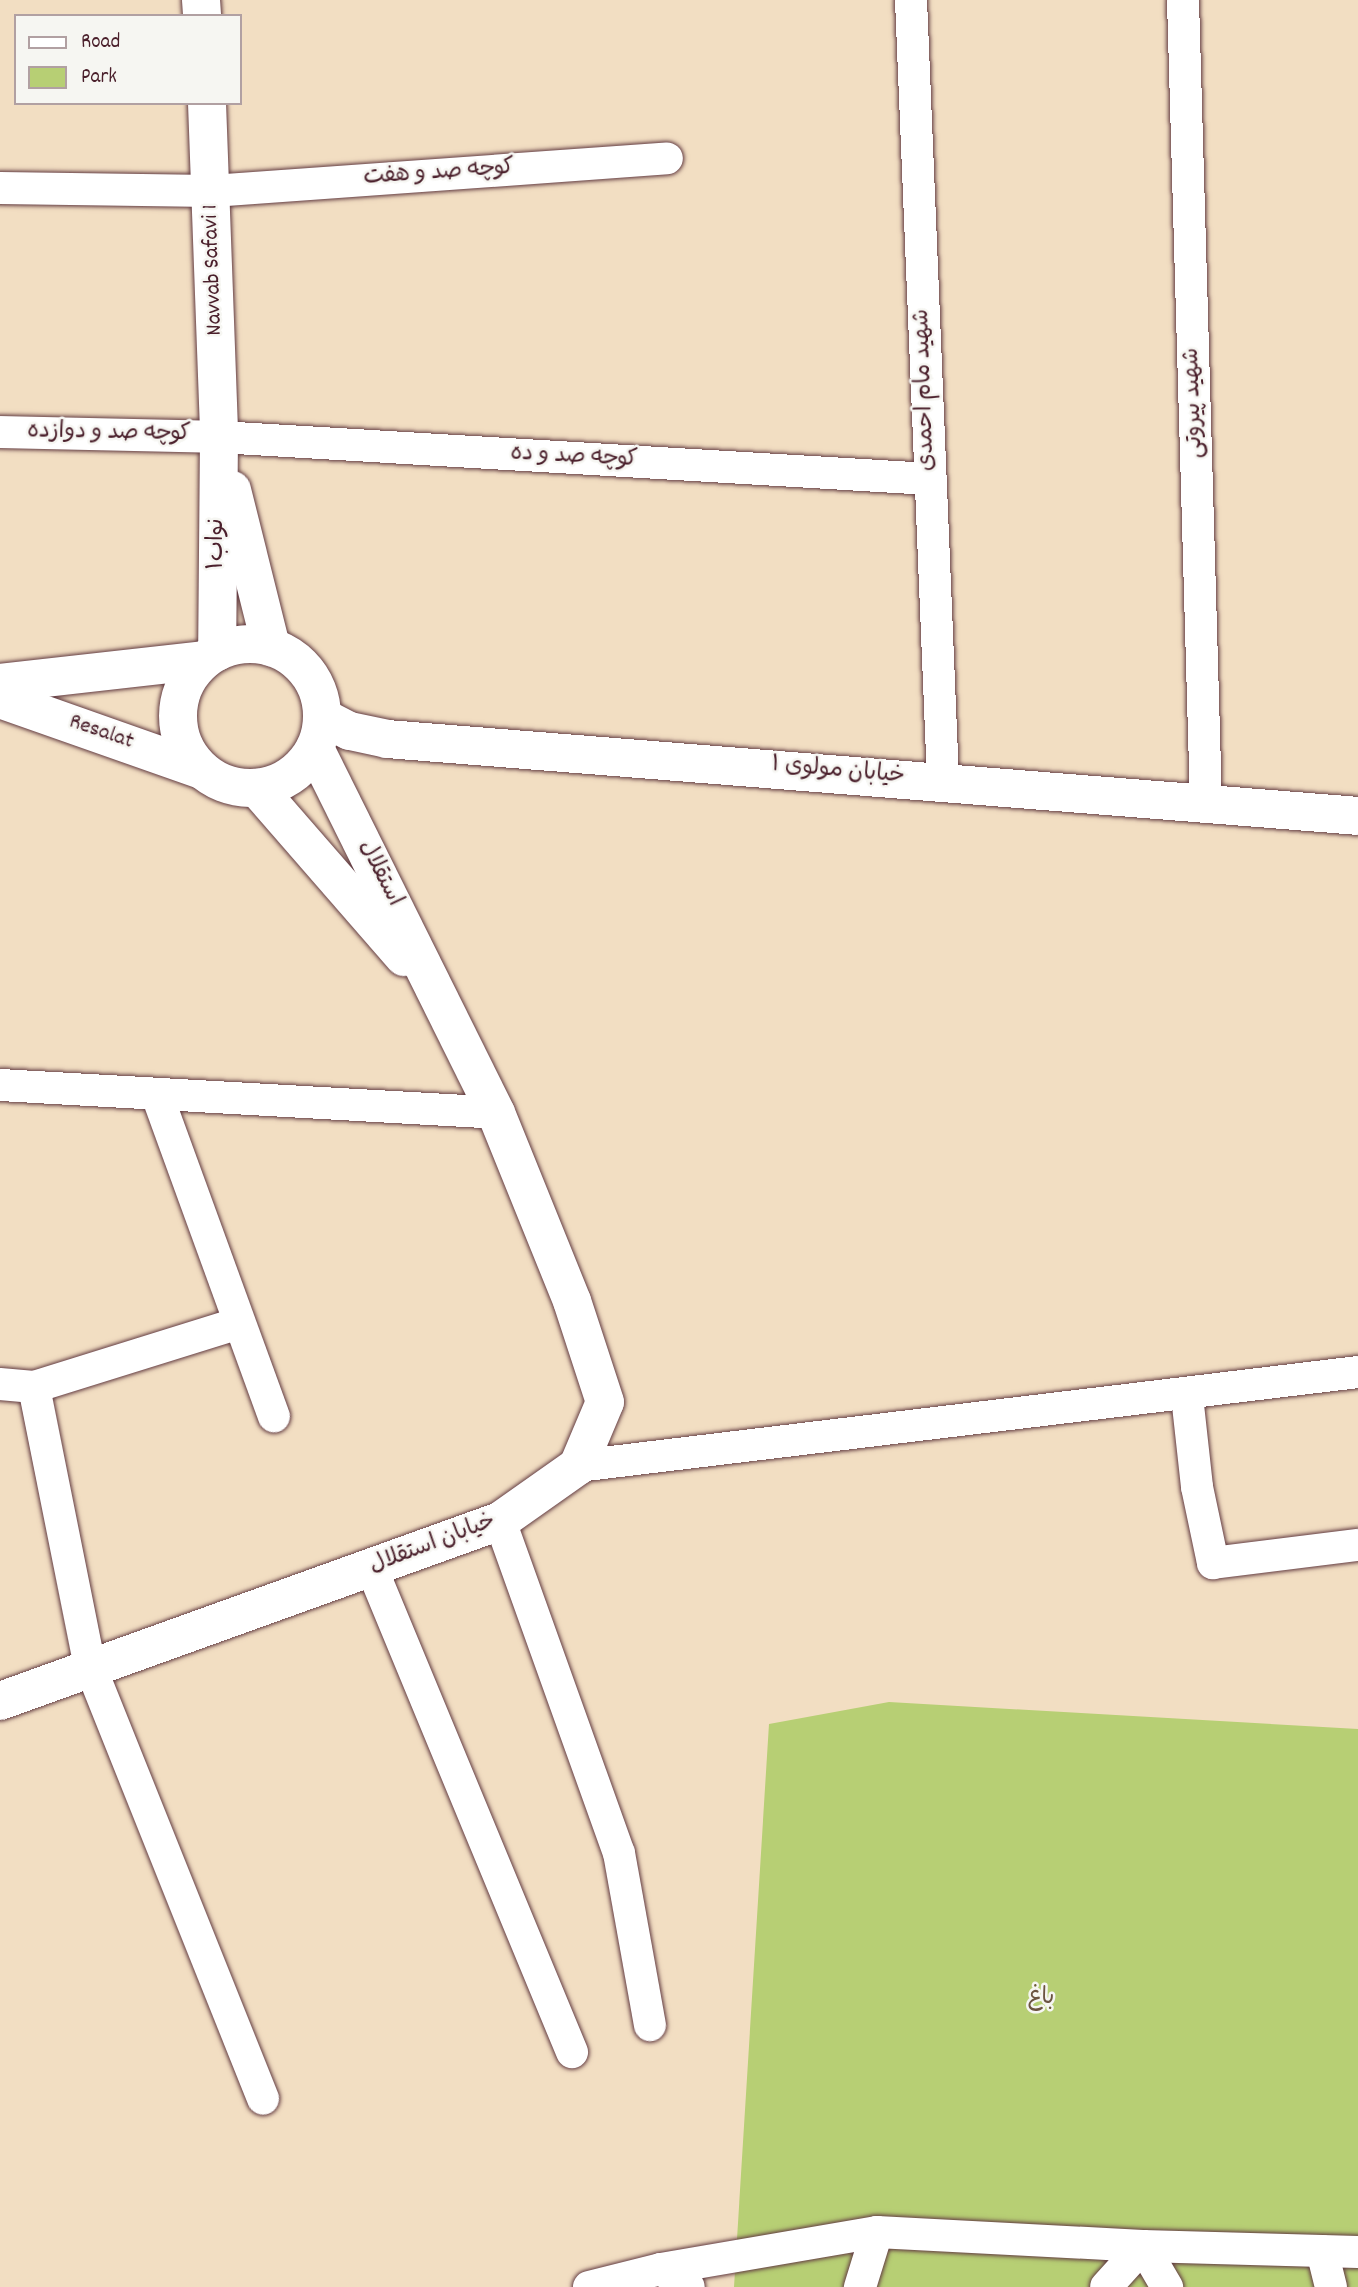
<!DOCTYPE html>
<meta charset="utf-8">
<style>
body{margin:0}
#map{position:relative;width:1358px;height:2287px;overflow:hidden;background:#f2dec2;font-family:Dekko,"Playpen Sans Arabic",sans-serif}
div>[style]{position:absolute}
.green>*{inset:0;background:#b7cf74}
.roads{filter:drop-shadow(0 0 2px #633c42) drop-shadow(0 0 2px #633c42)}
.street>*{height:32px;margin:-16px;padding:0 16px;transform-origin:16px;border-radius:16px;background:#fff}
.secondary>*{height:38px;margin:-19px;padding:0 19px;transform-origin:19px;border-radius:19px;background:#fff}
.secondary>.ring{margin:-19px;padding:0;box-sizing:content-box;background:none;border:38px solid #fff;border-radius:50%}
span{translate:-50% -50%;white-space:nowrap;text-align:center;line-height:1.15;-webkit-text-stroke:5px #f6f6f2;paint-order:stroke}
.street-label{font-size:23px;color:#4a1f2b}
.park-label{font-size:23px;color:#6b5441}
.legend{position:absolute;left:14px;top:14px;width:228px;height:91px;box-sizing:border-box;background:#f6f6f2;border:2px solid #b1a0a2;margin:0;padding:9px 12px;list-style:none;font-size:21px;color:#4a1f2b}
.legend li{display:flex;align-items:center;gap:14px;height:35px}
.legend b{width:35px;border:2px solid #b1a0a2}
</style>
<div id="map">
<div class="green">
<div style="clip-path:polygon(889px 1702px,1358px 1729px,1358px 2287px,734px 2287px,769px 1724px)"></div>
</div>
<div class="roads">
<div class="street">
<div style="left:911px;top:0;width:781px;rotate:87.65deg"></div>
<div style="left:1183px;top:0;width:805px;rotate:88.36deg"></div>
<div style="left:0;top:188px;width:212px;rotate:0.8deg"></div>
<div style="left:212px;top:191px;width:456px;rotate:-4.1deg"></div>
<div style="left:0;top:432px;width:219px;rotate:1.3deg"></div>
<div style="left:219px;top:437px;width:712px;rotate:3.38deg"></div>
<div style="left:0;top:1085px;width:497px;rotate:3.2deg"></div>
<div style="left:157px;top:1095px;width:342px;rotate:70deg"></div>
<div style="left:0;top:1384px;width:34px;rotate:5deg"></div>
<div style="left:34px;top:1387px;width:215px;rotate:-17.3deg"></div>
<div style="left:34px;top:1387px;width:285px;rotate:78.7deg"></div>
<div style="left:90px;top:1666px;width:466px;rotate:68.2deg"></div>
<div style="left:1187px;top:1396px;width:92px;rotate:83.7deg"></div>
<div style="left:1197px;top:1487px;width:78px;rotate:78.1deg"></div>
<div style="left:1213px;top:1563px;width:146px;rotate:-7.1deg"></div>
<div style="left:578px;top:1466px;width:786px;rotate:-6.87deg"></div>
<div style="left:500px;top:1521px;width:353px;rotate:70.3deg"></div>
<div style="left:619px;top:1853px;width:175px;rotate:79.8deg"></div>
<div style="left:372px;top:1569px;width:523px;rotate:67.51deg"></div>
<div style="left:877px;top:2232px;width:266px;rotate:3deg"></div>
<div style="left:1143px;top:2246px;width:55px;rotate:132.1deg"></div>
<div style="left:1143px;top:2246px;width:215px;rotate:1.6deg"></div>
<div style="left:1143px;top:2246px;width:48px;rotate:59.7deg"></div>
<div style="left:1322px;top:2251px;width:37px;rotate:76deg"></div>
<div style="left:661px;top:2269px;width:219px;rotate:-9.7deg"></div>
<div style="left:877px;top:2232px;width:58px;rotate:107.2deg"></div>
<div style="left:589px;top:2287px;width:74px;rotate:-14deg"></div>
<div style="left:661px;top:2269px;width:33px;rotate:33deg"></div>
</div>
<div class="secondary">
<div style="left:201px;top:0;width:16px;rotate:86deg"></div>
<div style="left:207px;top:103px;width:334px;rotate:87.9deg"></div>
<div style="left:219px;top:437px;width:215px;rotate:90.5deg"></div>
<div style="left:232px;top:490px;width:162px;rotate:76deg"></div>
<div class="ring" style="left:178px;top:644px;width:106px;height:106px"></div>
<div style="left:0;top:683px;width:205px;rotate:-6.4deg"></div>
<div style="left:0;top:699px;width:214px;rotate:19.4deg"></div>
<div style="left:322px;top:717px;width:31px;rotate:27deg"></div>
<div style="left:350px;top:731px;width:38px;rotate:12deg"></div>
<div style="left:387px;top:739px;width:974px;rotate:4.53deg"></div>
<div style="left:257px;top:788px;width:224px;rotate:49deg"></div>
<div style="left:0;top:1701px;width:531px;rotate:-19.8deg"></div>
<div style="left:500px;top:1521px;width:95px;rotate:-35.2deg"></div>
<div style="left:578px;top:1466px;width:69px;rotate:-67.1deg"></div>
<div style="left:605px;top:1402px;width:106px;rotate:-108.1deg"></div>
<div style="left:572px;top:1301px;width:203px;rotate:-112deg"></div>
<div style="left:496px;top:1113px;width:407px;rotate:-116.4deg"></div>
</div>
</div>
<div class="street-label">
<span style="left:439px;top:174px;rotate:-4deg">کوچه صد و هفت</span>
<span style="left:214px;top:270px;rotate:-92deg">Navvab Safavi 1</span>
<span style="left:926px;top:390px;rotate:-92deg">شهید مام احمدی</span>
<span style="left:1195px;top:403px;rotate:-92deg">شهید پیروتی</span>
<span style="left:109px;top:434px;rotate:1deg">کوچه صد و دوازده</span>
<span style="left:574px;top:458px;rotate:3deg">کوچه صد و ده</span>
<span style="left:218px;top:544px;rotate:-90deg">نواب۱</span>
<span style="left:101px;top:733px;rotate:19deg">Resalat</span>
<span style="left:838px;top:772px;rotate:5deg">خیابان مولوی ۱</span>
<span style="left:379px;top:874px;rotate:63deg">استقلال</span>
<span style="left:433px;top:1545px;rotate:-21deg">خیابان استقلال</span>
</div>
<div class="park-label">
<span style="left:1041px;top:1999px">باغ</span>
</div>
<ul class="legend">
<li><b style="height:9px;background:#fff"></b>Road</li>
<li><b style="height:19px;background:#b7cf74"></b>Park</li>
</ul>
</div>
